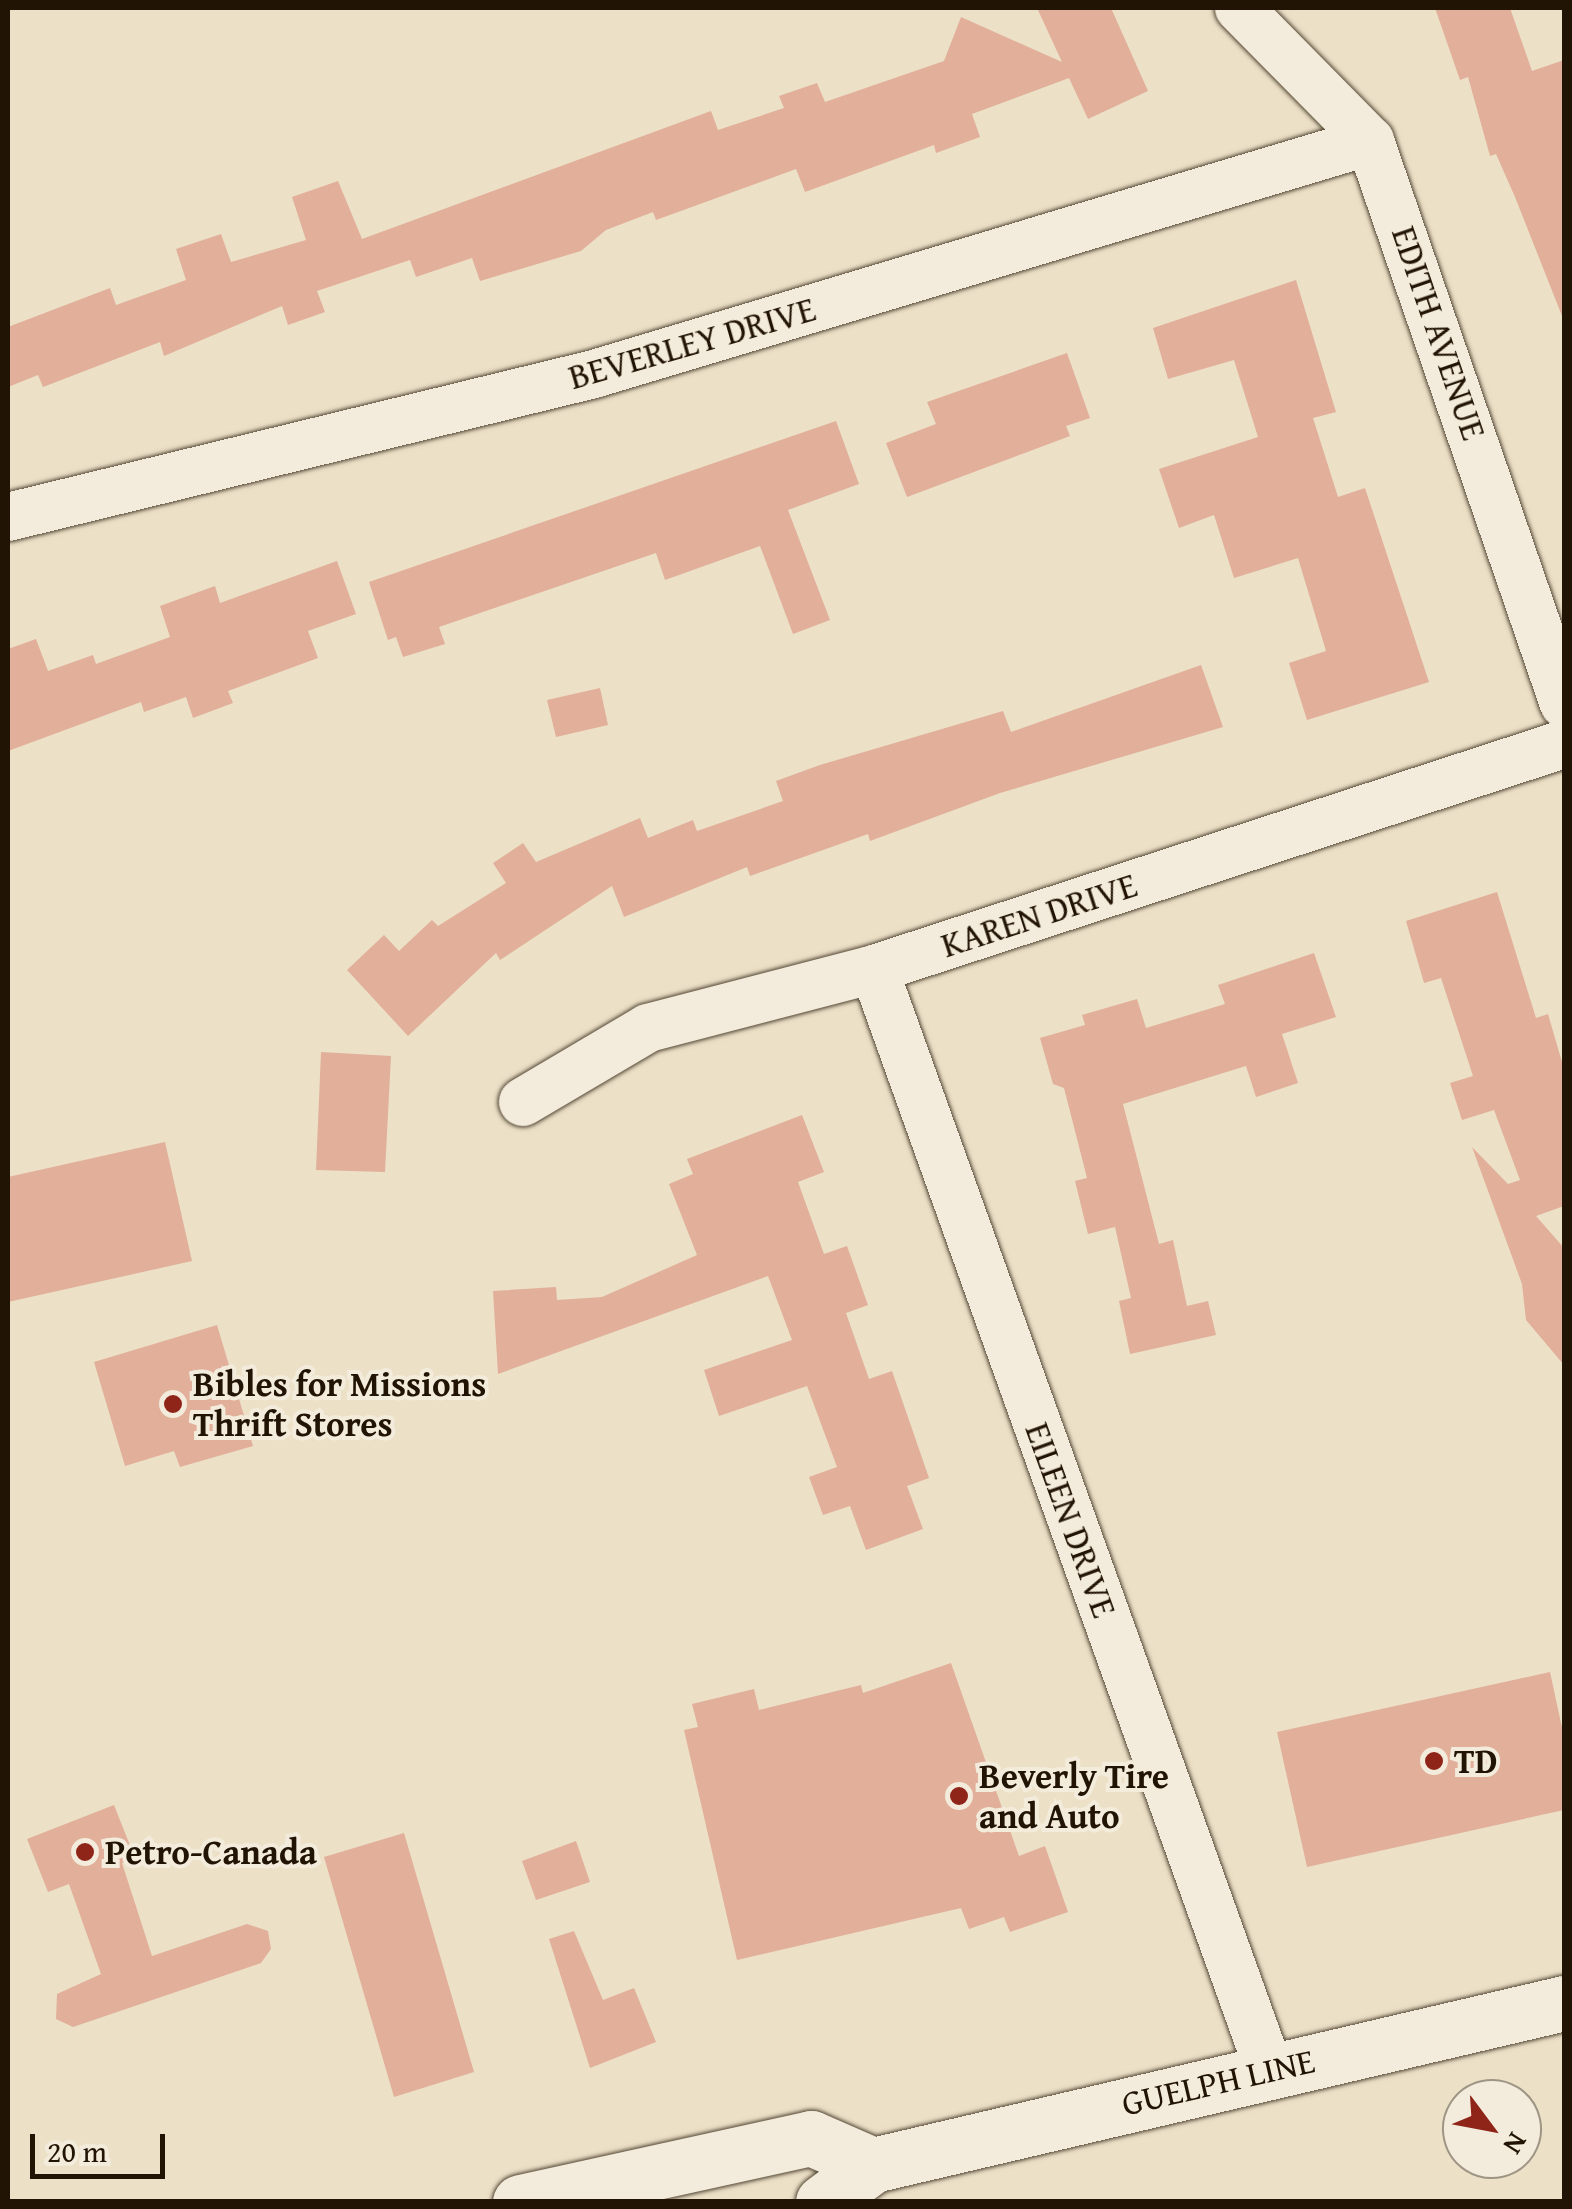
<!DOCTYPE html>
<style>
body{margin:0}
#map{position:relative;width:1572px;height:2209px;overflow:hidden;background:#ece0c7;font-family:"Gentium Book Plus",serif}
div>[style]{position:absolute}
.building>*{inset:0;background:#e1af9a}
.roads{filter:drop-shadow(0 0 2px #544735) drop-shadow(0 0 2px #544735)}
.minor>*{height:48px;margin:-24px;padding:0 24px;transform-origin:24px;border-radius:24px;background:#f3ebdb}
.secondary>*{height:55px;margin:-27.5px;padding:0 27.5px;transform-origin:27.5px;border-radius:27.5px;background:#f3ebdb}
.dots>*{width:28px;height:28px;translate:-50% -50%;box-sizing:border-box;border:5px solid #f3ebdb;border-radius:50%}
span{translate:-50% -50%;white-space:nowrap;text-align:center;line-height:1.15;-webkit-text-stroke:8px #f3ebdb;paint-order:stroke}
.street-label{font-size:35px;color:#221404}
.poi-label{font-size:35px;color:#221404;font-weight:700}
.left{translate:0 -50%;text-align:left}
.frame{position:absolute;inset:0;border:10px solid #221404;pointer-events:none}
.north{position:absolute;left:1442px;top:2079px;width:100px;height:100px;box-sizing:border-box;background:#f3ebdb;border:2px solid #9f9585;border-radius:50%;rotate:122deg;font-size:28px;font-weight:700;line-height:40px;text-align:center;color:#221404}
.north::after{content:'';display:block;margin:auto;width:35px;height:45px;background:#8f2418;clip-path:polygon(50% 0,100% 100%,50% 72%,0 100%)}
.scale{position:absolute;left:30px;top:2134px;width:135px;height:45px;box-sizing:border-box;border:5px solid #221404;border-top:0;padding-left:12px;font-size:30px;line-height:35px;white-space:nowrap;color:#221404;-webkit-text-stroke:8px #f3ebdb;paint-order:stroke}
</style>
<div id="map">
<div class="building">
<div style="clip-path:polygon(1037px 8px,1111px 8px,1148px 91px,1088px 119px,1069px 78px,972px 114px,980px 137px,936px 153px,934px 145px,805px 192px,796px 169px,656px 220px,653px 212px,606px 230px,581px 251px,480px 281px,472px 258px,416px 277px,410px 260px,317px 291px,325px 312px,288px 325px,282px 306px,164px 356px,160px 342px,43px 387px,38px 375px,8px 387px,8px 327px,110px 288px,116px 305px,186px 280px,176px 249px,221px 234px,231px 262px,306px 240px,292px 197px,338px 181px,362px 239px,711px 111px,718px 130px,784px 108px,779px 96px,817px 83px,825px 102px,944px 61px,961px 17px,1062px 62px)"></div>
<div style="clip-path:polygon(1435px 8px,1510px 8px,1532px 71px,1564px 60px,1564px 321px,1515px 197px,1496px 154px,1490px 156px,1468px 77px,1460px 80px)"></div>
<div style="clip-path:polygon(1296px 280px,1336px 412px,1313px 418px,1338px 497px,1365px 488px,1429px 682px,1307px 720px,1289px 663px,1326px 651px,1298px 558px,1234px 578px,1214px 515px,1179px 528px,1159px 469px,1258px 437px,1234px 360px,1168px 379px,1153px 328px)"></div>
<div style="clip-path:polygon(1067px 353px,1090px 418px,1066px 426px,1070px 436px,907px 497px,886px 443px,936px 424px,927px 402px)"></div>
<div style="clip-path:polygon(836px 421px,859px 484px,788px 510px,830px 620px,793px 634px,760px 546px,665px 580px,656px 553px,439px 627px,445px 644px,403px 657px,396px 637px,388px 640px,369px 582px)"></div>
<div style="clip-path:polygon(337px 561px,356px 614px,308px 631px,318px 658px,228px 691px,233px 703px,193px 718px,186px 697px,144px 712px,141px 702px,8px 751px,8px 649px,36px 639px,48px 671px,93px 655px,96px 664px,170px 637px,160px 606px,215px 586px,220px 603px)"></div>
<div style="clip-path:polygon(1201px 665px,1223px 727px,1000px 793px,870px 841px,868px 834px,750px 876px,747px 867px,624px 917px,612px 886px,500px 960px,496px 953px,408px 1036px,347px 970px,384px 935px,399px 951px,432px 920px,438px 926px,506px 883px,493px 863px,523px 843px,536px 862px,640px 818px,648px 838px,693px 820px,697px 831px,783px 801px,776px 781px,820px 765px,1003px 711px,1011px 732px)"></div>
<div style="clip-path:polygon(600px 688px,608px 725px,556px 737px,547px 700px)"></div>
<div style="clip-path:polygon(1497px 892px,1536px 1018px,1548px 1014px,1564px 1069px,1564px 1206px,1536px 1216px,1564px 1248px,1564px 1365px,1526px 1320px,1522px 1284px,1472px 1147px,1508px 1184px,1520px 1180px,1494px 1110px,1462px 1120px,1450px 1083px,1473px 1076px,1441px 978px,1424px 983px,1406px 921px)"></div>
<div style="clip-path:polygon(1314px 953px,1336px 1017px,1282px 1034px,1298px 1083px,1256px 1097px,1246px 1066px,1123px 1104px,1159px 1244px,1173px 1240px,1187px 1306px,1208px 1301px,1216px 1335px,1130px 1354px,1119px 1301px,1131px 1298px,1115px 1227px,1088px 1234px,1075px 1181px,1087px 1178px,1064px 1088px,1053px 1084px,1040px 1038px,1085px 1025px,1082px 1015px,1137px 999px,1146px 1028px,1225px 1004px,1218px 985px)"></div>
<div style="clip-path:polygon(321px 1052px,391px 1056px,385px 1172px,316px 1170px)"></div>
<div style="clip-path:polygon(802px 1115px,824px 1172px,798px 1182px,824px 1254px,847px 1246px,868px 1305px,846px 1313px,869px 1379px,892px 1371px,929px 1478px,907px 1486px,923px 1529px,866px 1550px,850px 1506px,823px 1515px,809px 1477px,837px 1467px,807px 1386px,719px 1416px,704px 1370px,792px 1340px,768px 1276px,498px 1374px,493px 1291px,556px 1287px,557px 1300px,602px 1297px,697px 1255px,669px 1184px,693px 1174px,687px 1159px)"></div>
<div style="clip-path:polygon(165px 1142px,192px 1261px,8px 1302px,8px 1177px)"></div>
<div style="clip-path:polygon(217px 1325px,253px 1446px,180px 1467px,174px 1451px,125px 1466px,94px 1362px)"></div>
<div style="clip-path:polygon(951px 1663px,1019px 1856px,1045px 1846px,1068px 1912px,1010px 1932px,1004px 1917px,969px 1929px,961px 1908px,737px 1960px,684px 1730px,698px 1727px,692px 1704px,754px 1689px,759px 1710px,861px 1685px,863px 1693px)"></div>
<div style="clip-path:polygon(1550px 1672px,1564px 1737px,1564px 1810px,1307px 1867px,1277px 1732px)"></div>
<div style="clip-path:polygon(114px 1805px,135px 1858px,122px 1863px,152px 1956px,247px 1924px,268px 1931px,271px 1949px,261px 1963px,73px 2027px,56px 2019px,57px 1994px,101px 1974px,69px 1884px,48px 1892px,27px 1839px)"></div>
<div style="clip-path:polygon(404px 1833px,474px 2072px,394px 2097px,324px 1857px)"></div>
<div style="clip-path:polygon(576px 1841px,590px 1882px,536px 1900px,522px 1861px)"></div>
<div style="clip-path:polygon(574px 1931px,603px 2000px,634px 1988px,656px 2042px,590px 2068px,549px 1939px)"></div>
</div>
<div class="roads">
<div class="minor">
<div style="left:1239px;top:8px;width:187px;rotate:45.4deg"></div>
<div style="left:1370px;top:141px;width:595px;rotate:70.99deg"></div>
<div style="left:8px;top:517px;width:603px;rotate:-13.71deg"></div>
<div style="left:594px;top:374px;width:810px;rotate:-16.71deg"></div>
<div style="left:874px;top:969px;width:1170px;rotate:70.26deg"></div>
<div style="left:523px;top:1102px;width:145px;rotate:-30.6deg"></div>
<div style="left:648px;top:1028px;width:234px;rotate:-14.6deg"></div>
<div style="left:874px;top:969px;width:726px;rotate:-18.06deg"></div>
</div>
<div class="secondary">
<div style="left:520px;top:2202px;width:298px;rotate:-12.4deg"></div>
<div style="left:811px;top:2138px;width:68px;rotate:23.5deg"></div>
<div style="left:823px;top:2202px;width:62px;rotate:-36.5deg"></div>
<div style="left:873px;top:2165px;width:710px;rotate:-13.19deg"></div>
</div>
</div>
<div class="dots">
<div style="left:173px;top:1404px;background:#8f2418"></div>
<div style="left:1434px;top:1761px;background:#8f2418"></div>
<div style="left:959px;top:1796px;background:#8f2418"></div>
<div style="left:85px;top:1852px;background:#8f2418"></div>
</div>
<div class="street-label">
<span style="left:1439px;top:333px;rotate:71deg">EDITH AVENUE</span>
<span style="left:692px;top:343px;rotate:-16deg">BEVERLEY DRIVE</span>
<span style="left:1039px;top:915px;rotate:-18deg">KAREN DRIVE</span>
<span style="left:1071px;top:1520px;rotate:70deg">EILEEN DRIVE</span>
<span style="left:1218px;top:2082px;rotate:-13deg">GUELPH LINE</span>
</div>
<div class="poi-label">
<span class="left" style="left:193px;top:1404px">Bibles for Missions<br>Thrift Stores</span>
<span class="left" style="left:1454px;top:1761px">TD</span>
<span class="left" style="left:979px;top:1796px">Beverly Tire<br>and Auto</span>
<span class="left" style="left:105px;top:1852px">Petro-Canada</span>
</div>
<div class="frame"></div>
<div class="north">N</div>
<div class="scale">20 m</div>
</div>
